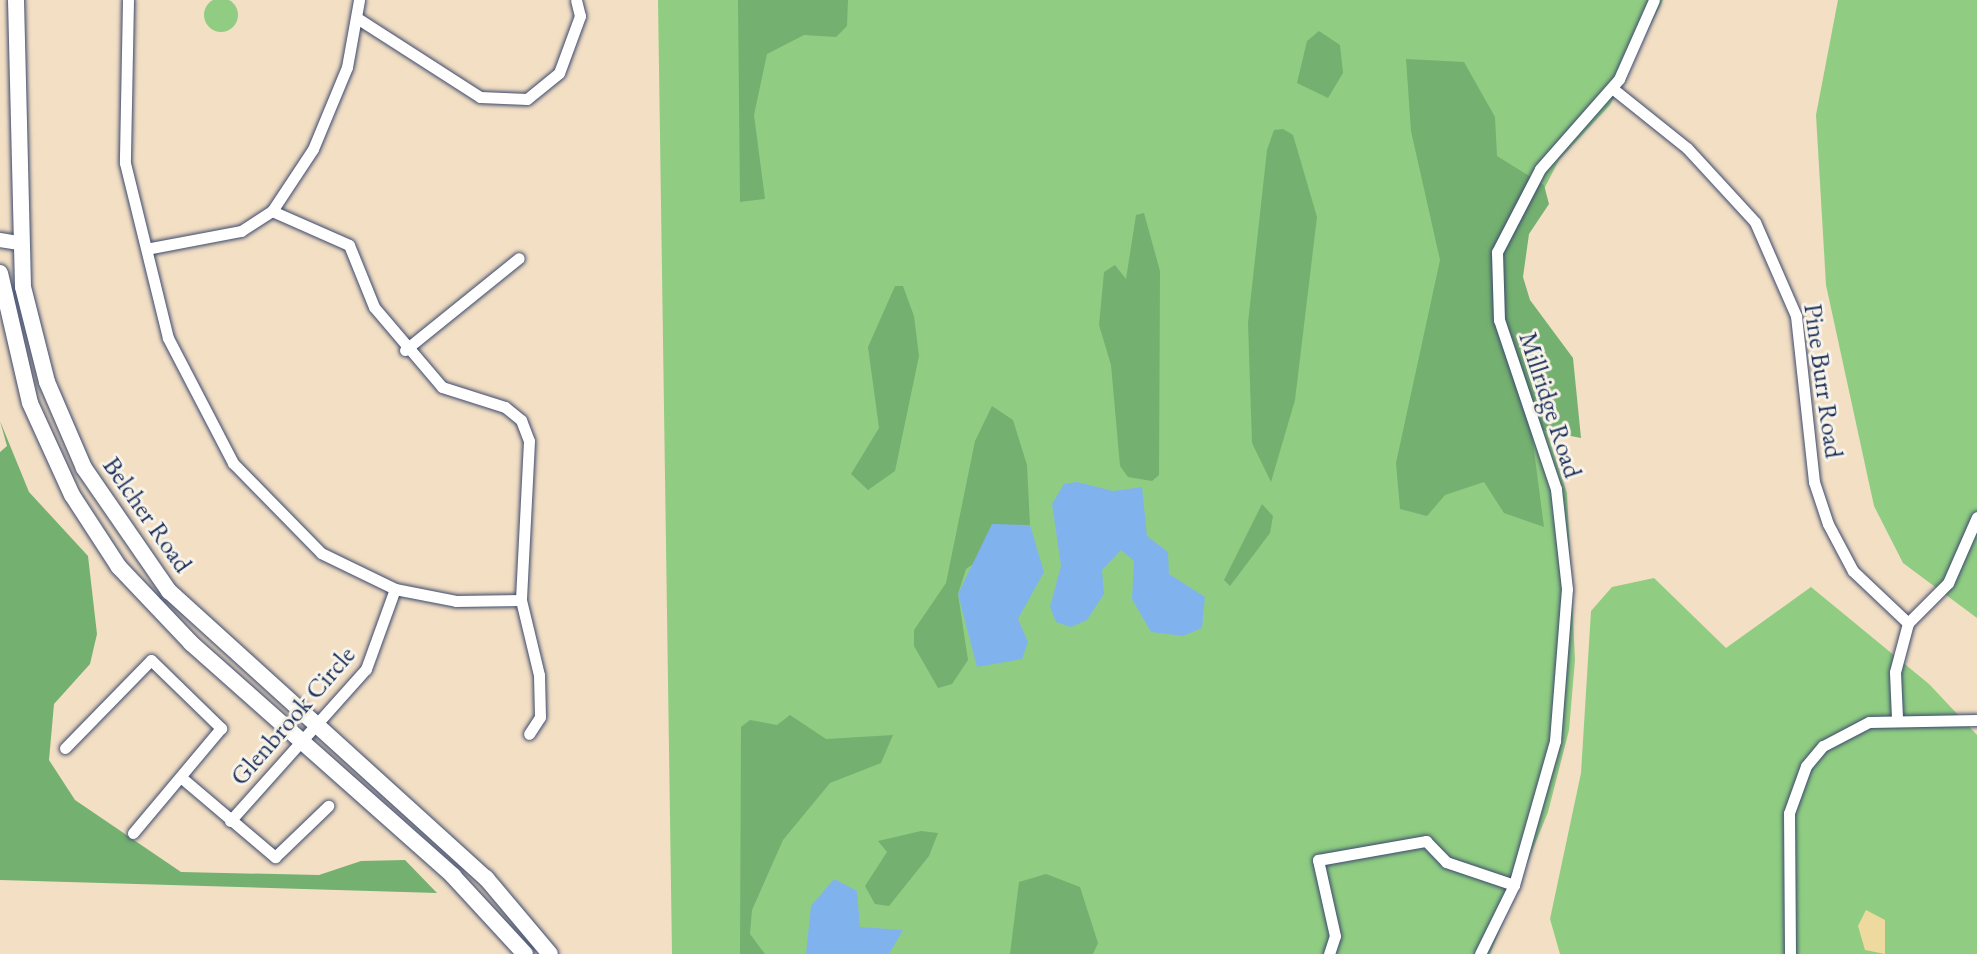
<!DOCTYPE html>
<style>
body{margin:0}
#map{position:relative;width:1977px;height:954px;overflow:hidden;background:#f3dfc4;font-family:"EB Garamond",serif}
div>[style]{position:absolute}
.green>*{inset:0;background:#90cd82}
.round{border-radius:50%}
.forest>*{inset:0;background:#74b070}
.sand>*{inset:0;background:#eeda9e}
.water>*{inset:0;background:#80b3ed}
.roads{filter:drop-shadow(0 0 2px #3b496d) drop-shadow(0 0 2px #3b496d)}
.minor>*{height:11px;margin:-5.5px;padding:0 5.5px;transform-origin:5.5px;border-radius:5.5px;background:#fff}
.tertiary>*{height:14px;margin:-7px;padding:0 7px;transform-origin:7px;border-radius:7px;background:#fff}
.secondary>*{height:16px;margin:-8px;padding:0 8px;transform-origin:8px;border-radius:8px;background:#fff}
span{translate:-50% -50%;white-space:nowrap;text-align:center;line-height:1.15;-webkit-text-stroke:6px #f7f3e8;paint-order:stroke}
.street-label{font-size:26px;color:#1b2f5e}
</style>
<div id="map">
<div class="green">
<div class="round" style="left:204px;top:-2px;width:34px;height:34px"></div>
<div style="clip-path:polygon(658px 0,1663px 0,1610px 105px,1559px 160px,1512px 251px,1522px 358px,1567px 493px,1575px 660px,1569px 730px,1548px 812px,1490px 954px,672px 954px)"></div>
<div style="clip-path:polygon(1838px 0,1977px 0,1977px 618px,1903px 563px,1874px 506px,1826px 285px,1816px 115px)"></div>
<div style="clip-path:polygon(1654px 578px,1726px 648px,1811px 587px,1929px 684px,1977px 735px,1977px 954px,1560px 954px,1550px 919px,1581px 773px,1591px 611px,1612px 587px)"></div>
</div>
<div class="forest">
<div style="clip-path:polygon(738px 0,848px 0,847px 26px,836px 37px,804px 35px,767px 54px,754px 115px,765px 199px,740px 202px)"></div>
<div style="clip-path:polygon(1319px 31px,1340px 45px,1343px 73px,1328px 98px,1297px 83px,1307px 41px)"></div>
<div style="clip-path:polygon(1406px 59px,1464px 62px,1495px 117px,1497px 156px,1544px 185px,1549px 204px,1529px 234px,1523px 277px,1530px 300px,1573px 358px,1581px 438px,1531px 428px,1544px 527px,1504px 513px,1484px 482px,1445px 495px,1427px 516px,1400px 509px,1396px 463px,1440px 260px,1411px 131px)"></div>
<div style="clip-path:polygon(1283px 129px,1293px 135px,1317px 217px,1295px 400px,1271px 482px,1252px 443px,1248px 323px,1267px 150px,1274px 130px)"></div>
<div style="clip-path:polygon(1144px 213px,1160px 271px,1159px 475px,1152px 481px,1128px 477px,1120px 466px,1111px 365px,1099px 325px,1104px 272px,1115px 265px,1126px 279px,1136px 215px)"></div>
<div style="clip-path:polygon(895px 286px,903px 286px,914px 316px,919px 356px,895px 471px,868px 490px,851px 474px,879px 428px,868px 347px)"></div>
<div style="clip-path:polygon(992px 406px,1013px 420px,1027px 465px,1030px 525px,966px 569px,958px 594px,968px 660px,952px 684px,938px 688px,914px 646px,914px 630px,946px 583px,975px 441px)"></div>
<div style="clip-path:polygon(0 421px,29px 492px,88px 556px,97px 634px,90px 664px,54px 704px,49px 760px,75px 800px,181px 872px,319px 875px,361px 861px,405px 860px,437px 893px,0 880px,0 452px,7px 446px)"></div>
<div style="clip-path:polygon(1262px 504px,1273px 516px,1270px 533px,1230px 586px,1224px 580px)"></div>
<div style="clip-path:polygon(790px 715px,826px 739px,893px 735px,881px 763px,830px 783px,783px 840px,752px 910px,750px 934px,765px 954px,740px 954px,741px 727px,750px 720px,777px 725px)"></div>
<div style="clip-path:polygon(921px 831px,938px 833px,929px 856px,889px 906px,875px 904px,865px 886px,887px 852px,878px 841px)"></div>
<div style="clip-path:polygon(1046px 874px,1080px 887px,1098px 943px,1093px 954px,1010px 954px,1019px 882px)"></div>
</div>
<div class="sand">
<div style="clip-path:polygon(1866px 910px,1885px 920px,1885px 954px,1865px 950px,1858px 926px)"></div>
</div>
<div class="water">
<div style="clip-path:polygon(1077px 482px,1113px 491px,1142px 487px,1147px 536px,1168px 552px,1169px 574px,1205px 597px,1202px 628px,1183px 636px,1151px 632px,1132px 599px,1134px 561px,1121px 550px,1102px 570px,1104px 594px,1087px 620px,1071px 627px,1056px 622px,1050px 607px,1061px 566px,1052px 504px,1064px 484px)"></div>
<div style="clip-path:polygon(992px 524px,1030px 525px,1044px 572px,1018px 619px,1028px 642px,1022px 659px,977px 667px,958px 594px)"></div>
<div style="clip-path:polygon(834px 879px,857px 891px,860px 927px,903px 930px,889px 954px,806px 954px,811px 906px)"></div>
</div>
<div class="roads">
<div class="minor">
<div style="left:128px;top:0;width:163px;rotate:91.1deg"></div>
<div style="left:125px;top:163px;width:180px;rotate:76.2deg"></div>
<div style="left:168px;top:338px;width:141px;rotate:62.5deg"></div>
<div style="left:233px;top:463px;width:126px;rotate:45.6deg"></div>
<div style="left:321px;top:553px;width:82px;rotate:25.9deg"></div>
<div style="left:395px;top:589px;width:62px;rotate:11.1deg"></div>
<div style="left:456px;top:601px;width:65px;rotate:-0.9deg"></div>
<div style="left:357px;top:18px;width:146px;rotate:32.7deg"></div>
<div style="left:480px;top:97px;width:47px;rotate:2.4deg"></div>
<div style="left:527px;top:99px;width:41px;rotate:-39.1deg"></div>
<div style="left:559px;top:73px;width:61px;rotate:-69.8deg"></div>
<div style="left:580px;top:16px;width:16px;rotate:-104deg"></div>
<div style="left:1612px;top:88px;width:96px;rotate:38.7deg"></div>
<div style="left:1687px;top:148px;width:100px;rotate:47.4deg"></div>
<div style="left:1755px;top:222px;width:103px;rotate:66.4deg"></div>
<div style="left:1796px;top:316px;width:167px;rotate:83.8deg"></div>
<div style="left:1814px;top:482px;width:44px;rotate:71.6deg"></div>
<div style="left:1828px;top:524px;width:53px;rotate:62deg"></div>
<div style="left:1853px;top:571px;width:76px;rotate:43.4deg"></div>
<div style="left:272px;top:211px;width:84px;rotate:23.8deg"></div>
<div style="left:349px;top:245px;width:67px;rotate:68deg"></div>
<div style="left:374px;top:307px;width:105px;rotate:49.6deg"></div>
<div style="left:442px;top:387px;width:66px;rotate:17.6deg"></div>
<div style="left:505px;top:407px;width:21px;rotate:39deg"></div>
<div style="left:521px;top:420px;width:22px;rotate:69deg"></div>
<div style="left:529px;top:441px;width:159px;rotate:92.9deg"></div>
<div style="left:521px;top:600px;width:77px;rotate:76.5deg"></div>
<div style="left:539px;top:675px;width:42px;rotate:88.6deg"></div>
<div style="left:540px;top:717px;width:20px;rotate:123deg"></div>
<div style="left:151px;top:248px;width:92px;rotate:-10.7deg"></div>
<div style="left:241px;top:231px;width:37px;rotate:-33deg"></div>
<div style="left:272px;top:211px;width:74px;rotate:-56.5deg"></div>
<div style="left:313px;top:149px;width:89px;rotate:-67.5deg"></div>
<div style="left:347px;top:67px;width:68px;rotate:-79.8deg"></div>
<div style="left:405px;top:350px;width:146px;rotate:-38.9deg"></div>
<div style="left:1908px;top:623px;width:57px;rotate:-45deg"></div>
<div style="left:1948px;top:583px;width:72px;rotate:-66.3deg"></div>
<div style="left:1897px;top:718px;width:46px;rotate:-92.5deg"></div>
<div style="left:1895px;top:672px;width:51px;rotate:-75.1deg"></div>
<div style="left:65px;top:748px;width:123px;rotate:-45.7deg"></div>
<div style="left:151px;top:660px;width:98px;rotate:44.2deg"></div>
<div style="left:221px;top:728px;width:137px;rotate:130deg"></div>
<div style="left:183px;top:779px;width:121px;rotate:40.3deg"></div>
<div style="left:275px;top:857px;width:74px;rotate:-43.9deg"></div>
<div style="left:230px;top:821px;width:204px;rotate:-48.2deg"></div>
<div style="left:366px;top:669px;width:85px;rotate:-70.1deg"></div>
<div style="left:1329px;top:954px;width:19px;rotate:-72deg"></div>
<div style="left:1335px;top:936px;width:78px;rotate:-102.6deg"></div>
<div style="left:1318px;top:860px;width:110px;rotate:-10deg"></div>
<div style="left:1426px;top:841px;width:29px;rotate:46deg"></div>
<div style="left:1446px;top:862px;width:72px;rotate:18.7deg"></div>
<div style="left:1480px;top:954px;width:77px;rotate:-63.8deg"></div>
<div style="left:1514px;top:885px;width:150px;rotate:-74.1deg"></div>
<div style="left:1555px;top:741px;width:152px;rotate:-85.5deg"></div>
<div style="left:1567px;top:589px;width:101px;rotate:-96.3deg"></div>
<div style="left:1556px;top:489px;width:178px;rotate:-108.6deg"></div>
<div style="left:1499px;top:320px;width:68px;rotate:-91.7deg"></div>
<div style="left:1497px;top:252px;width:93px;rotate:-62.6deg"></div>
<div style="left:1540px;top:169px;width:120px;rotate:-48.7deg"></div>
<div style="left:1619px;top:79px;width:86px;rotate:-66.1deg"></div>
<div style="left:1790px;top:954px;width:141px;rotate:-90.4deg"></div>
<div style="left:1789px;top:813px;width:50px;rotate:-70.1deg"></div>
<div style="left:1806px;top:766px;width:26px;rotate:-50deg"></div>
<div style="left:1823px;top:746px;width:52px;rotate:-27.6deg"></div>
<div style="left:1869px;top:722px;width:108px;rotate:-1.1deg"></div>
</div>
<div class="tertiary">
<div style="left:0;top:240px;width:18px;rotate:9deg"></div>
</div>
<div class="secondary">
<div style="left:16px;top:0;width:287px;rotate:88.6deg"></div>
<div style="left:23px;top:287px;width:98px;rotate:75.8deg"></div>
<div style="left:47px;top:382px;width:94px;rotate:66.7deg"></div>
<div style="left:84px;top:468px;width:150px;rotate:55.4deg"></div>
<div style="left:169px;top:591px;width:428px;rotate:42.2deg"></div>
<div style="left:486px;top:878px;width:99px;rotate:49.9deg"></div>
<div style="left:0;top:273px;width:133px;rotate:77deg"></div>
<div style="left:30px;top:403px;width:101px;rotate:65.5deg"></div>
<div style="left:72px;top:495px;width:86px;rotate:56.9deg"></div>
<div style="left:119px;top:567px;width:105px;rotate:46.5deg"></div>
<div style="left:191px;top:643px;width:351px;rotate:41.6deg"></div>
<div style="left:453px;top:876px;width:106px;rotate:47.3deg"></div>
</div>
</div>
<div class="street-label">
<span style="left:1823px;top:381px;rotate:82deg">Pine Burr Road</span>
<span style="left:1550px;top:405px;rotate:72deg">Millridge Road</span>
<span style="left:147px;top:515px;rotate:55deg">Belcher Road</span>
<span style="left:293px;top:716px;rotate:-49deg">Glenbrook Circle</span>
</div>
</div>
